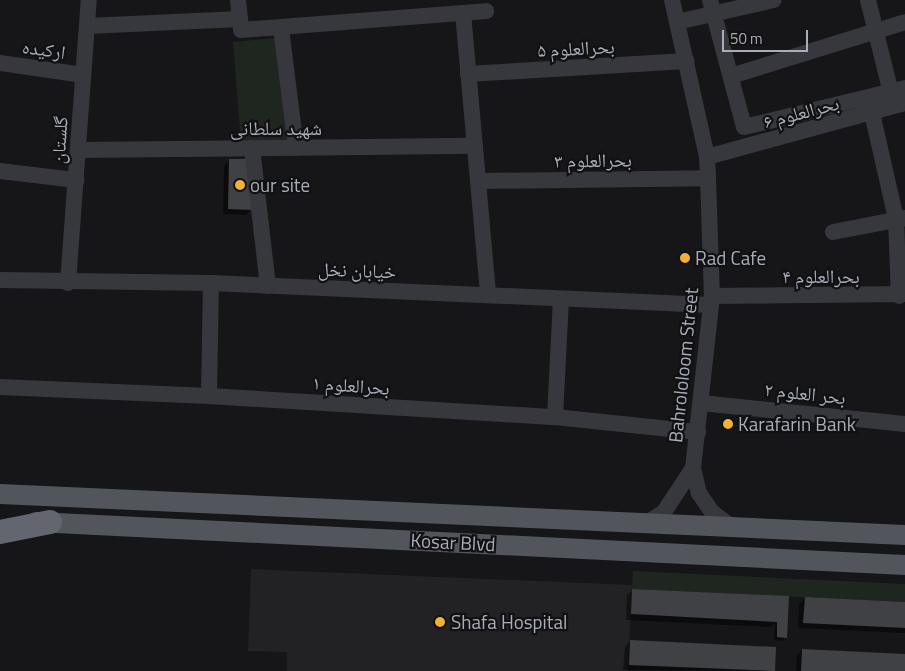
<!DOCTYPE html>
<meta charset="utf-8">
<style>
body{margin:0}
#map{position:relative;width:905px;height:671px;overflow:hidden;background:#161618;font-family:"Titillium Web","Noto Naskh Arabic",sans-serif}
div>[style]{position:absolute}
.built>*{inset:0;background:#222225}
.green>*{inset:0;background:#1e261f}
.shadow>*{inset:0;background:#0007}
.building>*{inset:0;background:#404145}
.minor>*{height:16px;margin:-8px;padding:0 8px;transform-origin:8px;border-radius:8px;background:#37383d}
.major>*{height:20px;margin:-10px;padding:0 10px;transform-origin:10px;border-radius:10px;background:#53555c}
.highway>*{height:24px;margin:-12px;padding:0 12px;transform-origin:12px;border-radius:12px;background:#63666e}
.dots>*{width:14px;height:14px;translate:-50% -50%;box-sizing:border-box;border:2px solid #111113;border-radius:50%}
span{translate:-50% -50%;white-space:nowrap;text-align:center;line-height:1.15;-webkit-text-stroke:4.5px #111113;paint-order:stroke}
.street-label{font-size:19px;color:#a8adb8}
.poi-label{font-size:19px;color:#a8adb8}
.left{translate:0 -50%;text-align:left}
.scale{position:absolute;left:722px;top:30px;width:86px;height:22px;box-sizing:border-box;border:2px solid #a8adb8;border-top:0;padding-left:6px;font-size:15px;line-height:18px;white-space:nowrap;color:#a8adb8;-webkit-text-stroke:4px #111113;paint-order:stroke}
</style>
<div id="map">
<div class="built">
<div style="clip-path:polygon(251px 569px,632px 585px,628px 671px,287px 671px,287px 652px,248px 651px)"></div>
</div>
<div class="green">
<div style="clip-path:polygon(275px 38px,287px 142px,241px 142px,233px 42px)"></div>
<div style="clip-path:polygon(633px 571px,905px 584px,905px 602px,632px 589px)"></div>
</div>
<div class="shadow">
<div style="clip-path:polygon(230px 160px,251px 209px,246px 215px,223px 214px,224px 166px)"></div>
<div style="clip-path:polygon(633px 590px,788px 598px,786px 637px,782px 641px,774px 640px,775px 623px,771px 627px,626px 620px,627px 595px)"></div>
<div style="clip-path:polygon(805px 598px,905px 603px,905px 633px,798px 628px,799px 604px)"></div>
<div style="clip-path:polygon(630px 641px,775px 649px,774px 671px,623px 670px,625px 647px)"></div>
<div style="clip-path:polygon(802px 650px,905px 655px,905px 671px,796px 671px,797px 655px)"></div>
</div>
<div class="building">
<div style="clip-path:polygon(229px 159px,247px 159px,253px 210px,228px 209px)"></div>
<div style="clip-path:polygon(632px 589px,789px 596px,787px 638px,777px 637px,777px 622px,631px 614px)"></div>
<div style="clip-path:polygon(805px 597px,905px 602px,905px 628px,803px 623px)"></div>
<div style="clip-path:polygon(630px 640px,776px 647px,775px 671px,629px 665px)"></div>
<div style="clip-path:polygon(802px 649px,905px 654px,905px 671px,801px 671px)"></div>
</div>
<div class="minor">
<div style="left:238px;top:0;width:30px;rotate:84deg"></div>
<div style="left:241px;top:30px;width:246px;rotate:-4.4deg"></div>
<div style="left:672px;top:0;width:161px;rotate:77.4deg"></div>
<div style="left:707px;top:157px;width:21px;rotate:87deg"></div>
<div style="left:708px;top:178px;width:118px;rotate:88.1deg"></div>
<div style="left:712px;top:296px;width:173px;rotate:96.3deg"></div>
<div style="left:693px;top:468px;width:26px;rotate:77deg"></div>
<div style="left:699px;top:493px;width:23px;rotate:56deg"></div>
<div style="left:712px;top:512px;width:25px;rotate:37deg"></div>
<div style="left:710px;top:0;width:131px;rotate:75deg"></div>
<div style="left:744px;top:127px;width:166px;rotate:-13.6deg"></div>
<div style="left:868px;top:0;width:96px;rotate:76.1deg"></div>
<div style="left:463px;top:13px;width:283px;rotate:84.9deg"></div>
<div style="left:677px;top:22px;width:99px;rotate:-12.8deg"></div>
<div style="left:87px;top:26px;width:153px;rotate:-2.6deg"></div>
<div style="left:281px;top:28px;width:121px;rotate:82.9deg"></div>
<div style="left:0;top:63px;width:84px;rotate:8.2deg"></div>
<div style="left:468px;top:74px;width:219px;rotate:-3.4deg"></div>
<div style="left:731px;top:76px;width:182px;rotate:-17.2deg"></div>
<div style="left:872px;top:113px;width:109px;rotate:77.2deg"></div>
<div style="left:896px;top:219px;width:77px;rotate:87.8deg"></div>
<div style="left:252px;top:148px;width:139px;rotate:83.4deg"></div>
<div style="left:78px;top:150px;width:397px;rotate:-0.6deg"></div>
<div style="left:707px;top:157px;width:205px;rotate:-15.3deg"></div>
<div style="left:0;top:171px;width:77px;rotate:6.8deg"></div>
<div style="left:478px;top:181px;width:230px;rotate:-0.7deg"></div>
<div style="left:833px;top:232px;width:73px;rotate:-11deg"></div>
<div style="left:0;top:280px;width:211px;rotate:0.8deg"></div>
<div style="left:211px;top:283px;width:500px;rotate:2.52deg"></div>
<div style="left:68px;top:283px;width:284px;rotate:-85.8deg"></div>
<div style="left:712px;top:296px;width:193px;rotate:-0.6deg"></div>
<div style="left:0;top:387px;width:209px;rotate:2.5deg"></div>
<div style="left:209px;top:396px;width:347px;rotate:3.5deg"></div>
<div style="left:555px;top:417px;width:144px;rotate:6deg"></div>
<div style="left:209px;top:396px;width:113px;rotate:-89deg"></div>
<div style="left:701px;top:403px;width:205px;rotate:5.9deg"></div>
<div style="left:555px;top:417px;width:118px;rotate:-87.1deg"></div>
<div style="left:645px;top:524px;width:22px;rotate:-32deg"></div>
<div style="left:664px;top:512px;width:53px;rotate:-56.6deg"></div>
</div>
<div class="major">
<div style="left:0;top:494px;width:906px;rotate:2.59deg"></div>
<div style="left:36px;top:522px;width:870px;rotate:2.83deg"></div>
</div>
<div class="highway">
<div style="left:0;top:532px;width:51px;rotate:-11.3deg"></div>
</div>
<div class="dots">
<div style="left:240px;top:185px;background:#f2b134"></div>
<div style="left:685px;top:258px;background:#f2b134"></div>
<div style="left:728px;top:424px;background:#f2b134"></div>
<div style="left:440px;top:622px;background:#f2b134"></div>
</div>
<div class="street-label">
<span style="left:576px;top:48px;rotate:-3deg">بحرالعلوم ۵</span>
<span style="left:44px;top:49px;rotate:8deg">ارکیده</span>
<span style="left:801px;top:112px;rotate:-15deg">بحرالعلوم ۶</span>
<span style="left:276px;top:128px">شهید سلطانی</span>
<span style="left:59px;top:140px;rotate:-86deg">گلستان</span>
<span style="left:593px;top:160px;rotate:-1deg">بحرالعلوم ۳</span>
<span style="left:357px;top:270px;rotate:2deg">خیابان نخل</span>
<span style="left:821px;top:276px">بحرالعلوم ۴</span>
<span style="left:683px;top:365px;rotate:-84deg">Bahrololoom Street</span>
<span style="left:351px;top:385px;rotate:4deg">بحرالعلوم ۱</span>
<span style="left:805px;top:393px;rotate:6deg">بحر العلوم ۲</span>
<span style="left:453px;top:542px;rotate:3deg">Kosar Blvd</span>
</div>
<div class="poi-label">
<span class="left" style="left:250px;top:185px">our site</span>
<span class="left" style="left:695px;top:258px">Rad Cafe</span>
<span class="left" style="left:738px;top:424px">Karafarin Bank</span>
<span class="left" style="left:451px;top:622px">Shafa Hospital</span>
</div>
<div class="scale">50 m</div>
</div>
